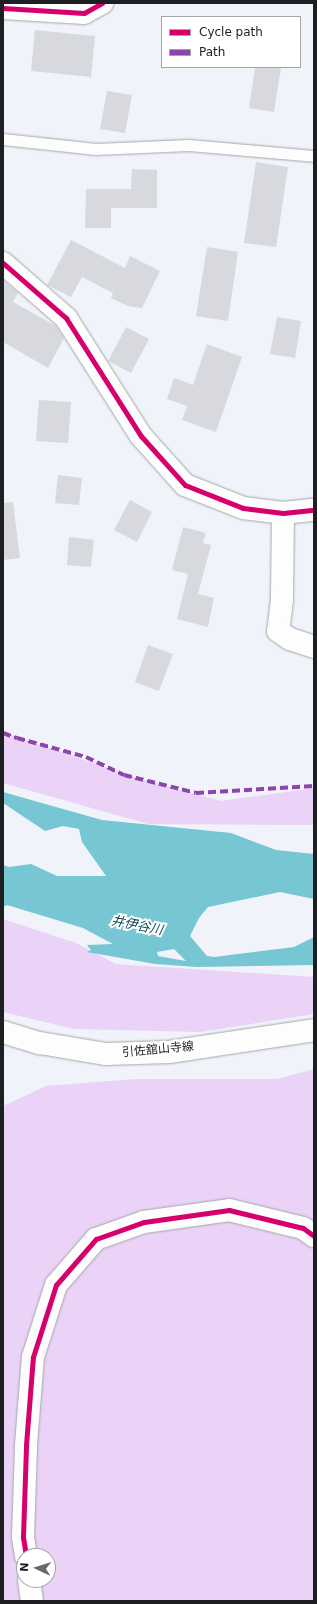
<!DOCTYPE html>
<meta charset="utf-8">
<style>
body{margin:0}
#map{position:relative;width:317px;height:1604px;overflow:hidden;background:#f0f3f9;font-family:"DejaVu Sans","Noto Sans JP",sans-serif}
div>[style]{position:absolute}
.green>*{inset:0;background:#ead3f7}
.water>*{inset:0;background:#77c6d3}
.building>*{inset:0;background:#d7d9de}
.roads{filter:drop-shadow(0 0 1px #a4a7ab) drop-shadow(0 0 1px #a4a7ab)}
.service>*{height:11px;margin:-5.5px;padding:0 5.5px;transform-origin:5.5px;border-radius:5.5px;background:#fdfdfe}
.minor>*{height:22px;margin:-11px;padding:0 11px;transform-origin:11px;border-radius:11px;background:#fdfdfe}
.tertiary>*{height:22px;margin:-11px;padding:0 11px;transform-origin:11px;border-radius:11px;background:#fdfdfe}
.secondary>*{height:22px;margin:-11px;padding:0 11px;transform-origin:11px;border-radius:11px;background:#fdfdfe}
.quiet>*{height:4px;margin-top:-2px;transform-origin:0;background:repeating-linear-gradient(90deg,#8e44ad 0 8px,transparent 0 12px)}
.cycleway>*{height:5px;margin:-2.5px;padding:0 2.5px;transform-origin:2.5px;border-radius:2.5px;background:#d6006c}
span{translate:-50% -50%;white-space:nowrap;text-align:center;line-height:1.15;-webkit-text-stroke:4px #fff;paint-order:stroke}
.street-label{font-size:12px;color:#1d1f23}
.water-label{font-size:13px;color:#074c55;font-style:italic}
.frame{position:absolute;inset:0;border:4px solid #1d1f23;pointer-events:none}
.legend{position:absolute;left:161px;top:16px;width:140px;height:52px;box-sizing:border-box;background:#fff;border:1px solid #a5a5a7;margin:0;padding:5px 7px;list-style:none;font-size:12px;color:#1d1f23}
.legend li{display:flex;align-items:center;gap:8px;height:20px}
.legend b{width:20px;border:1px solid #a5a5a7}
.north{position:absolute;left:16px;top:1548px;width:40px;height:40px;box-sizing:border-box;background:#fff;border:1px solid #a5a5a7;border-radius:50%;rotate:274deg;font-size:11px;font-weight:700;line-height:16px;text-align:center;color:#1d1f23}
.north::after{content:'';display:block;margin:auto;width:14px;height:18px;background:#67696e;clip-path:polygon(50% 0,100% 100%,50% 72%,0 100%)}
</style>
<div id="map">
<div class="green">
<div style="clip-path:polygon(3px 732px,134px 777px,221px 801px,314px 788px,314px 825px,148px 824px,3px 783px)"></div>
<div style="clip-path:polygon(3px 919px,76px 943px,116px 964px,314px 977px,314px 1014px,200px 1032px,74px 1029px,3px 1012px)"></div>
<div style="clip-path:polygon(evenodd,314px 1069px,314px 1601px,3px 1601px,3px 1106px,46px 1086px,135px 1079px,277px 1079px,314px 1069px,24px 1556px,48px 1556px,48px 1580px,24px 1580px,24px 1556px)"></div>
</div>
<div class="water">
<div style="clip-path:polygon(evenodd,3px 792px,102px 820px,231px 833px,276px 850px,314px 854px,314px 899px,280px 892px,208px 907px,199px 918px,190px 936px,207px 956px,214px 957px,294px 947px,314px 937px,314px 965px,197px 967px,155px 964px,87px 952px,91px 950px,87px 945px,113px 944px,83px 928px,7px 905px,3px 907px,3px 865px,9px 867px,31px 864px,57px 876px,106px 876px,82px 842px,79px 829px,63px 826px,45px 831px,3px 803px,3px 792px,174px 949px,186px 961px,158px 956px,157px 952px,174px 949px)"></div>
</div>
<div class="building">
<div style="clip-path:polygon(35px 30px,95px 36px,91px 77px,31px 71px)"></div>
<div style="clip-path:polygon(255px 67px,281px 67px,274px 112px,249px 108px)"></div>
<div style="clip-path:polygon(107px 91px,132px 95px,125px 133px,100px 129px)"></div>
<div style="clip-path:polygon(256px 162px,288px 167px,276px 247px,244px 243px)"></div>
<div style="clip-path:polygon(132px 169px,157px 170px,157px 208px,111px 208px,111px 228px,85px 228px,86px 189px,131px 189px)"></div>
<div style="clip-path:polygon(71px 240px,125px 268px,130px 256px,160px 271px,142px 308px,128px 306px,111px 298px,113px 293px,82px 277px,71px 297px,47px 285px)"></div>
<div style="clip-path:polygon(207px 247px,238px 252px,228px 321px,196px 316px)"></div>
<div style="clip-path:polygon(3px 280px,18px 293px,13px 302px,56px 326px,64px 338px,48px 368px,3px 342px)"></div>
<div style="clip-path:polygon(277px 317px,301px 321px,295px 358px,270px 354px)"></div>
<div style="clip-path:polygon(126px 327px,149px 339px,131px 373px,108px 361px)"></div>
<div style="clip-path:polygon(207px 344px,242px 357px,216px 432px,182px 420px,187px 406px,167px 399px,174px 378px,193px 385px)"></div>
<div style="clip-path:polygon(39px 400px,71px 402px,68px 443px,36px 441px)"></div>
<div style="clip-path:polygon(58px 475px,82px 478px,79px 505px,55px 503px)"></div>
<div style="clip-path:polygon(130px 500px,152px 512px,137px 542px,114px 530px)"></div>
<div style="clip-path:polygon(13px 502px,20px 558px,3px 560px,3px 503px)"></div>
<div style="clip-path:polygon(183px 527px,206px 533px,203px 543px,211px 545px,198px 594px,214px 598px,208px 627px,177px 619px,188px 574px,172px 570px)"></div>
<div style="clip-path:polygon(69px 537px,94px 540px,91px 567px,67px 565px)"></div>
<div style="clip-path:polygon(148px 645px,173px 654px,159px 691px,135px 682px)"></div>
</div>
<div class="roads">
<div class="service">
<div style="left:3px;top:139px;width:93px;rotate:6.2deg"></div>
<div style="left:95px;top:149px;width:94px;rotate:-2.4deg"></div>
<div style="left:189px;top:145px;width:125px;rotate:5deg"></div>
</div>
<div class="minor">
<div style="left:3px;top:8px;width:81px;rotate:3.5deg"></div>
<div style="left:84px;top:13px;width:21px;rotate:-29deg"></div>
<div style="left:3px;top:263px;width:84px;rotate:41.1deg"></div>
<div style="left:66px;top:318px;width:140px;rotate:57.6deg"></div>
<div style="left:141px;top:436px;width:66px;rotate:48.1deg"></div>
<div style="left:185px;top:485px;width:62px;rotate:21.6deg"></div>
<div style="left:243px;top:508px;width:40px;rotate:7.1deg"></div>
<div style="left:283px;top:513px;width:31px;rotate:-6deg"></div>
<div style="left:283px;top:513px;width:87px;rotate:90.7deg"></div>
<div style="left:282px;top:600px;width:31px;rotate:97deg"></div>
<div style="left:278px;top:631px;width:14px;rotate:34deg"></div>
<div style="left:290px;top:639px;width:25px;rotate:18deg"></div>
</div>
<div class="tertiary">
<div style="left:26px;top:1556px;width:19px;rotate:-99deg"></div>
<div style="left:23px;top:1537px;width:92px;rotate:-88.1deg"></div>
<div style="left:26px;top:1445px;width:88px;rotate:-85.5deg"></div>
<div style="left:33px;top:1357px;width:76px;rotate:-72.3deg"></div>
<div style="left:56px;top:1285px;width:61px;rotate:-49deg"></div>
<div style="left:96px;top:1239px;width:51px;rotate:-19.5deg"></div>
<div style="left:144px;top:1222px;width:86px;rotate:-8deg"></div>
<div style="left:229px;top:1210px;width:76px;rotate:13.7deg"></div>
<div style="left:303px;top:1228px;width:14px;rotate:36deg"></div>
<div style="left:29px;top:1580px;width:21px;rotate:82deg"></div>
</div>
<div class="secondary">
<div style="left:3px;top:1032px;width:39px;rotate:17deg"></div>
<div style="left:40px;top:1043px;width:67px;rotate:9.5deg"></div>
<div style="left:106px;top:1054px;width:63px;rotate:-1.8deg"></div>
<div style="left:169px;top:1052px;width:147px;rotate:-8.6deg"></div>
</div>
</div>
<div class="quiet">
<div style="left:3px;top:733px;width:15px;rotate:20deg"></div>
<div style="left:17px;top:738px;width:72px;rotate:15.4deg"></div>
<div style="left:86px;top:757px;width:42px;rotate:25.3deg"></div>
<div style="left:124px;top:775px;width:74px;rotate:14deg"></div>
<div style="left:196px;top:793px;width:118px;rotate:-3.4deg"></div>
</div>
<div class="cycleway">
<div style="left:3px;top:8px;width:81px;rotate:3.5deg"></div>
<div style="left:84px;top:13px;width:21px;rotate:-29deg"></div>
<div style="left:3px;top:263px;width:84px;rotate:41.1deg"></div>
<div style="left:66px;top:318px;width:140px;rotate:57.6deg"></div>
<div style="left:141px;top:436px;width:66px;rotate:48.1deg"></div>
<div style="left:185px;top:485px;width:62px;rotate:21.6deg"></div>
<div style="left:243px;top:508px;width:40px;rotate:7.1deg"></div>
<div style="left:283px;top:513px;width:31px;rotate:-6deg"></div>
<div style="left:26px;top:1556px;width:19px;rotate:-99deg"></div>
<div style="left:23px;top:1537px;width:92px;rotate:-88.1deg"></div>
<div style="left:26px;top:1445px;width:88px;rotate:-85.5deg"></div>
<div style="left:33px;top:1357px;width:76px;rotate:-72.3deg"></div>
<div style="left:56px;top:1285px;width:61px;rotate:-49deg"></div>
<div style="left:96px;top:1239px;width:51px;rotate:-19.5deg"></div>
<div style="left:144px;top:1222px;width:86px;rotate:-8deg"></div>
<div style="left:229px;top:1210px;width:76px;rotate:13.7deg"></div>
<div style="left:303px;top:1228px;width:14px;rotate:36deg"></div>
</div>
<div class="street-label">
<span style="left:158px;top:1050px;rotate:-5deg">引佐舘山寺線</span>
</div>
<div class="water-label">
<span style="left:137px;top:926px;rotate:11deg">井伊谷川</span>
</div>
<div class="frame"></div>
<ul class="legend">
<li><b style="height:5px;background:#d6006c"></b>Cycle path</li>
<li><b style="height:5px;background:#8e44ad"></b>Path</li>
</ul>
<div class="north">N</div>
</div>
